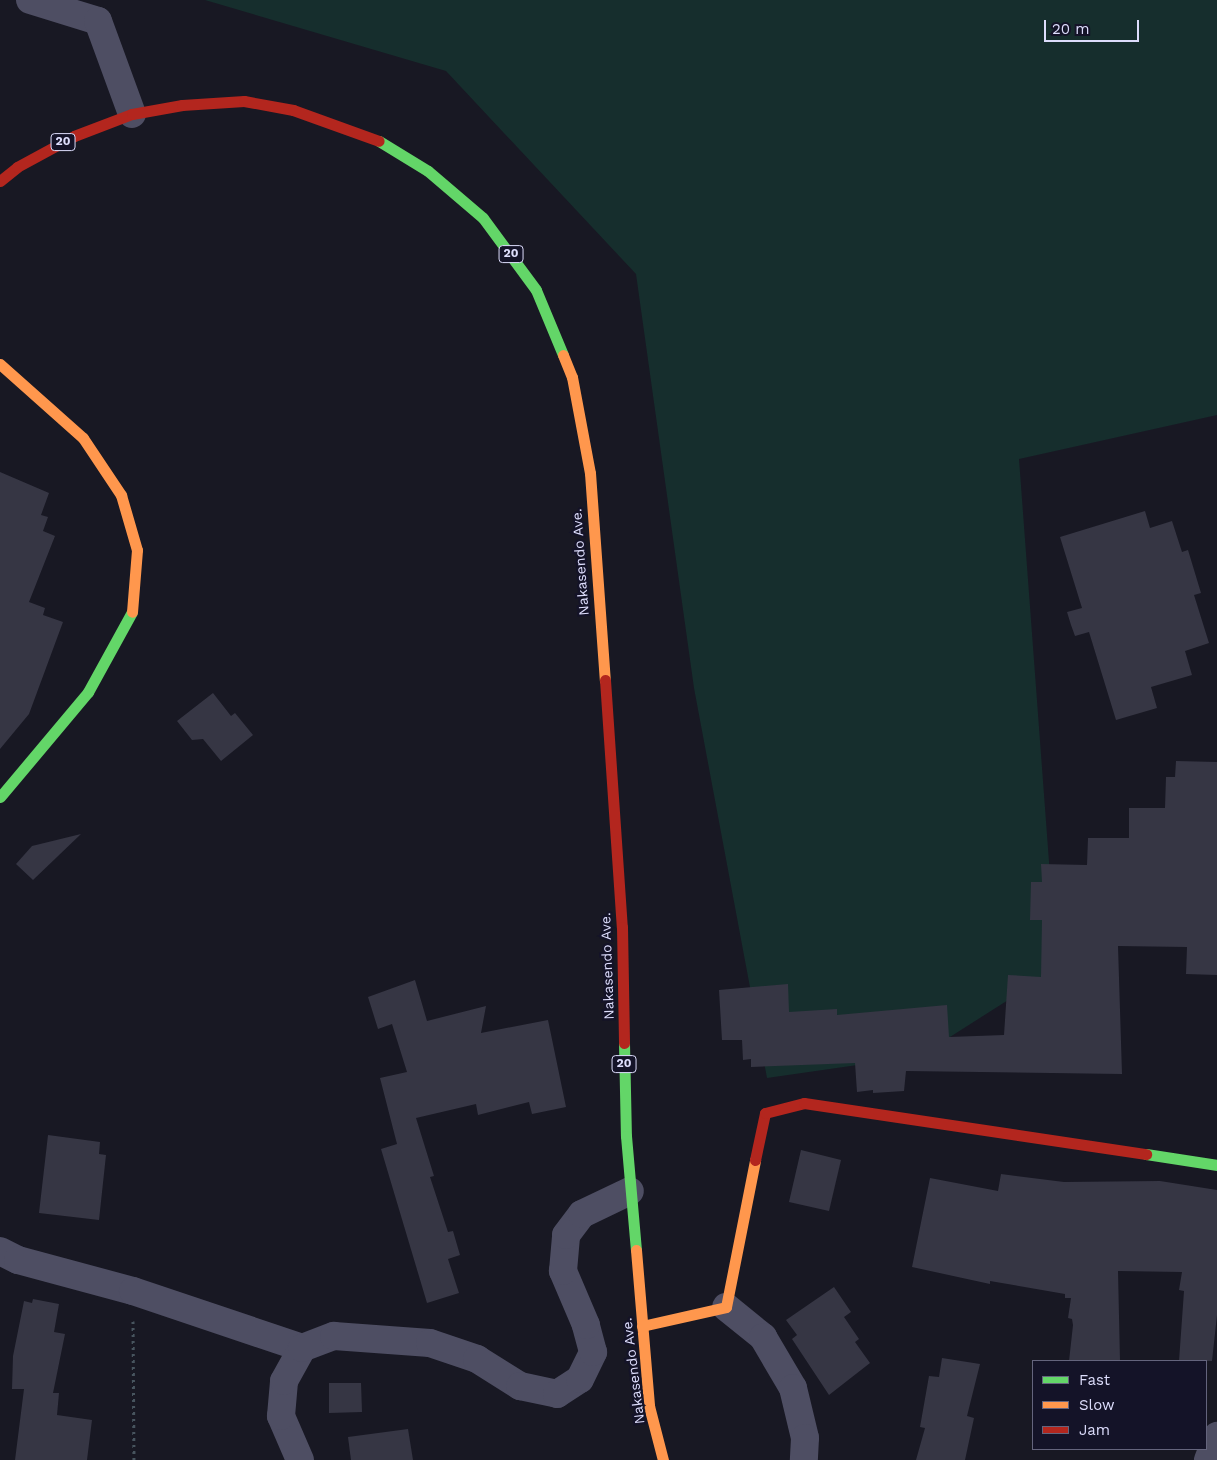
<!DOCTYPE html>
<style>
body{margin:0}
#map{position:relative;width:1217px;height:1460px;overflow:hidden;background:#181823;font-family:"Work Sans",sans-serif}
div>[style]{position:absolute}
.green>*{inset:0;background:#162e2d}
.building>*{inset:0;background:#363644}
.path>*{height:3px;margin-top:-1.5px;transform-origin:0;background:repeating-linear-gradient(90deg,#47545e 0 2.5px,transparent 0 6.5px)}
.street>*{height:28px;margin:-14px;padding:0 14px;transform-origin:14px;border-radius:14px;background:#4e4e63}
.fast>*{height:11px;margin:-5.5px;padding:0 5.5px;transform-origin:5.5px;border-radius:5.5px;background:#63d668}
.slow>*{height:11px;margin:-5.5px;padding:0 5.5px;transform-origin:5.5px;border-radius:5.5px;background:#ff974d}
.jam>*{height:11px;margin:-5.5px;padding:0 5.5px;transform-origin:5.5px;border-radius:5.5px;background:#b3261e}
span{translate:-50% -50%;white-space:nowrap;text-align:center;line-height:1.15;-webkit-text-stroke:4.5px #141328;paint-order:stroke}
.shield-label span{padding:1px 4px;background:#141328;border:1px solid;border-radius:4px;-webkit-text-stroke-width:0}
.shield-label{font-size:12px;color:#ddddfc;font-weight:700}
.street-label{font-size:14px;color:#ddddfc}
.legend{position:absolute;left:1032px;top:1360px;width:175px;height:90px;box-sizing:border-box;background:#141328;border:1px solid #64647d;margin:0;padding:6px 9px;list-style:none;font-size:15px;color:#ddddfc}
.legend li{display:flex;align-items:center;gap:10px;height:25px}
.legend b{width:25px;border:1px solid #64647d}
.scale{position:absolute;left:1044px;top:20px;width:95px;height:22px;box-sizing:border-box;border:2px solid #ddddfc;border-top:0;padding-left:6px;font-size:15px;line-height:18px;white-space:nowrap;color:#ddddfc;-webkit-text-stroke:4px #141328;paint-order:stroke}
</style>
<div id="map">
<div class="green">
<div style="clip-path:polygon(205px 0,1217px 0,1217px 415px,1019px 459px,1057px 969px,920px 1056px,767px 1078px,694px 688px,636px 274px,446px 71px)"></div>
</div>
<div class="building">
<div style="clip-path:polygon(0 472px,49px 493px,41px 515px,48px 517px,43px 531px,55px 536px,29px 602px,45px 608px,43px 615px,63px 622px,29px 714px,0 749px)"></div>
<div style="clip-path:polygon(1145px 511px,1150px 528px,1172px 521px,1182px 552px,1188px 550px,1201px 593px,1194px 595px,1209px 643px,1185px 651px,1192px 675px,1151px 687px,1157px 708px,1116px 720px,1089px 632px,1075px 636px,1071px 625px,1067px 612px,1082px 608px,1060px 537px)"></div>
<div style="clip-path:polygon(213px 693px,231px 716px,235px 713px,253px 735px,221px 761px,203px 739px,192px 740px,177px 721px)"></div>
<div style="clip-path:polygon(1176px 761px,1217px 762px,1217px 975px,1186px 974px,1187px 947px,1118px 946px,1122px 1074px,906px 1071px,904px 1091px,873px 1093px,873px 1090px,857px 1092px,855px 1063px,751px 1067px,751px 1059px,743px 1060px,742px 1040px,722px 1040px,719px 990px,788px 984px,789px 1012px,837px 1009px,837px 1015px,947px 1005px,949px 1037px,1004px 1035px,1008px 975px,1041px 977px,1042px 920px,1030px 920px,1031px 882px,1042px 882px,1041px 864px,1087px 865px,1088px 838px,1129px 838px,1129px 808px,1165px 808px,1166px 777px,1175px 777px)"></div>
<div style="clip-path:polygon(81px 834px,33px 880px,16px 864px,32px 846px)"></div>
<div style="clip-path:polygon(415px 980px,427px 1021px,486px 1006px,481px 1033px,548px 1020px,566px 1107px,532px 1114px,529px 1102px,478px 1115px,476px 1104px,416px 1118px,434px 1176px,430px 1177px,448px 1232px,453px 1231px,460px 1255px,448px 1259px,459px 1293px,427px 1303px,381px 1149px,397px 1144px,380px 1078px,407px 1072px,392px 1024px,378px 1029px,368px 997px)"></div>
<div style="clip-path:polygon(48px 1135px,100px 1142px,99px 1154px,106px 1155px,99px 1220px,39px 1213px)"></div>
<div style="clip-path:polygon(801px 1150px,841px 1160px,829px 1211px,789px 1202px)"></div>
<div style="clip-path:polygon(1001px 1174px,1064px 1182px,1160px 1181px,1217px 1190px,1217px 1315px,1212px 1361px,1179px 1361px,1184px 1291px,1179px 1290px,1182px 1272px,1118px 1271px,1120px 1361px,1069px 1361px,1073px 1325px,1072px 1319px,1068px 1318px,1071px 1298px,1065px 1298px,1065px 1294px,990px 1281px,990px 1284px,912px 1267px,930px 1178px,998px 1191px)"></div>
<div style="clip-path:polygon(834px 1287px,851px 1312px,844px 1317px,859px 1339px,855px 1342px,870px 1363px,829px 1395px,792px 1339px,797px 1335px,786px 1320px)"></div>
<div style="clip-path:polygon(33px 1299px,59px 1304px,54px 1332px,65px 1334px,53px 1393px,59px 1393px,57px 1415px,92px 1420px,87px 1460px,15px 1460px,24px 1389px,12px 1389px,13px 1356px,24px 1301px,32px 1303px)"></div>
<div style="clip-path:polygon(942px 1358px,980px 1364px,967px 1416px,974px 1418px,965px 1460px,916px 1460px,925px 1428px,920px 1427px,929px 1376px,939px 1377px)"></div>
<div style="clip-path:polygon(329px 1383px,361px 1383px,362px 1412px,329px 1413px)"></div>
<div style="clip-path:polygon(408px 1429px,413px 1460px,351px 1460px,348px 1437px)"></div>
</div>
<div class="path">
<div style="left:133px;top:1321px;width:139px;rotate:89.6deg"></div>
</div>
<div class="street">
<div style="left:30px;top:0;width:71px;rotate:17.2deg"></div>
<div style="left:98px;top:21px;width:99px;rotate:69.9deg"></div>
<div style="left:0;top:1251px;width:20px;rotate:27deg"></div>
<div style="left:18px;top:1260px;width:119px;rotate:15.1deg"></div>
<div style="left:133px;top:1291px;width:178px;rotate:18.6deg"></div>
<div style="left:726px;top:1307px;width:48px;rotate:39deg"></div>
<div style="left:763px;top:1337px;width:59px;rotate:59.5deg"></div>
<div style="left:793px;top:1388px;width:51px;rotate:76.5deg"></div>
<div style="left:805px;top:1438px;width:22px;rotate:93deg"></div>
<div style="left:300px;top:1460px;width:48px;rotate:-113.4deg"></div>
<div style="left:281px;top:1416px;width:35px;rotate:-85deg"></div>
<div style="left:284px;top:1381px;width:38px;rotate:-61deg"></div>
<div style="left:302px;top:1348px;width:34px;rotate:-21deg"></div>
<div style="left:334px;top:1336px;width:96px;rotate:4.2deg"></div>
<div style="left:430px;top:1343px;width:50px;rotate:18.8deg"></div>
<div style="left:477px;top:1359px;width:51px;rotate:32.1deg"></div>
<div style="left:520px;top:1386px;width:38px;rotate:12deg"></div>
<div style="left:557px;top:1394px;width:27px;rotate:-33deg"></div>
<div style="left:580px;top:1379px;width:30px;rotate:-64deg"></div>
<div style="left:593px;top:1352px;width:28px;rotate:-105deg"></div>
<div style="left:586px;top:1325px;width:59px;rotate:-113.1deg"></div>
<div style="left:563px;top:1271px;width:36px;rotate:-85deg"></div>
<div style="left:566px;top:1235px;width:26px;rotate:-53deg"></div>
<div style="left:582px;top:1214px;width:53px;rotate:-25.6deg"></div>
<div style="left:1208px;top:1460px;width:26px;rotate:-69deg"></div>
</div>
<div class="fast">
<div style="left:379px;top:141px;width:57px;rotate:31.5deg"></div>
<div style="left:428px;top:171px;width:72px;rotate:40.5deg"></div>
<div style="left:483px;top:218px;width:89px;rotate:53.6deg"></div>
<div style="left:536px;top:290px;width:70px;rotate:67.4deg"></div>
<div style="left:0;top:797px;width:137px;rotate:-50deg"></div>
<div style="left:88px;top:692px;width:91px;rotate:-61.2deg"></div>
<div style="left:624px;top:1043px;width:93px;rotate:88.8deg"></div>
<div style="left:626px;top:1136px;width:114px;rotate:85deg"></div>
<div style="left:1146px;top:1154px;width:72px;rotate:8.8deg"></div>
</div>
<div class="slow">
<div style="left:563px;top:355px;width:24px;rotate:68deg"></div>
<div style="left:572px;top:377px;width:98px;rotate:79.4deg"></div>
<div style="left:590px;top:473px;width:208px;rotate:85.9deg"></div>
<div style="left:0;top:364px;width:111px;rotate:41.7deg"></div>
<div style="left:83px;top:438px;width:69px;rotate:56.3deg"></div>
<div style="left:121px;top:495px;width:57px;rotate:73.8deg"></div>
<div style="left:137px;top:550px;width:62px;rotate:94.6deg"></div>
<div style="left:636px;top:1250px;width:157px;rotate:85.2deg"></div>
<div style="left:649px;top:1406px;width:56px;rotate:75.5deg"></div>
<div style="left:642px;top:1326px;width:86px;rotate:-12.7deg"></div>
<div style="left:726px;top:1307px;width:150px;rotate:-78.8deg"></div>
</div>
<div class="jam">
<div style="left:0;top:181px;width:22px;rotate:-39deg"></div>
<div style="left:17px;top:167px;width:65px;rotate:-28.5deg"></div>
<div style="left:74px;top:136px;width:62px;rotate:-20.8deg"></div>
<div style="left:132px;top:114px;width:51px;rotate:-10.2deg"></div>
<div style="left:182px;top:105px;width:62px;rotate:-3.7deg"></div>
<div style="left:244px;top:101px;width:50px;rotate:10.4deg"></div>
<div style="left:293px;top:110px;width:91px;rotate:19.8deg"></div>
<div style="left:605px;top:680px;width:248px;rotate:86.1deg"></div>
<div style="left:622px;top:927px;width:116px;rotate:89deg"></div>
<div style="left:755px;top:1160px;width:48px;rotate:-78deg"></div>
<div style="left:765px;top:1113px;width:40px;rotate:-14.4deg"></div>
<div style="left:804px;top:1103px;width:346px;rotate:8.5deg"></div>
</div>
<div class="shield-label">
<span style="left:63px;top:142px">20</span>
<span style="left:511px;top:254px">20</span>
<span style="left:624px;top:1064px">20</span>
</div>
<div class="street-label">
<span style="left:580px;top:562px;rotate:-94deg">Nakasendo Ave.</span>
<span style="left:607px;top:966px;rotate:-92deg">Nakasendo Ave.</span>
<span style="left:633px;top:1371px;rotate:-97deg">Nakasendo Ave.</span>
</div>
<ul class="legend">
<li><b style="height:6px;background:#63d668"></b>Fast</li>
<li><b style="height:6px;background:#ff974d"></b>Slow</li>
<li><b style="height:6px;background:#b3261e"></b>Jam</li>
</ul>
<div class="scale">20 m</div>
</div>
